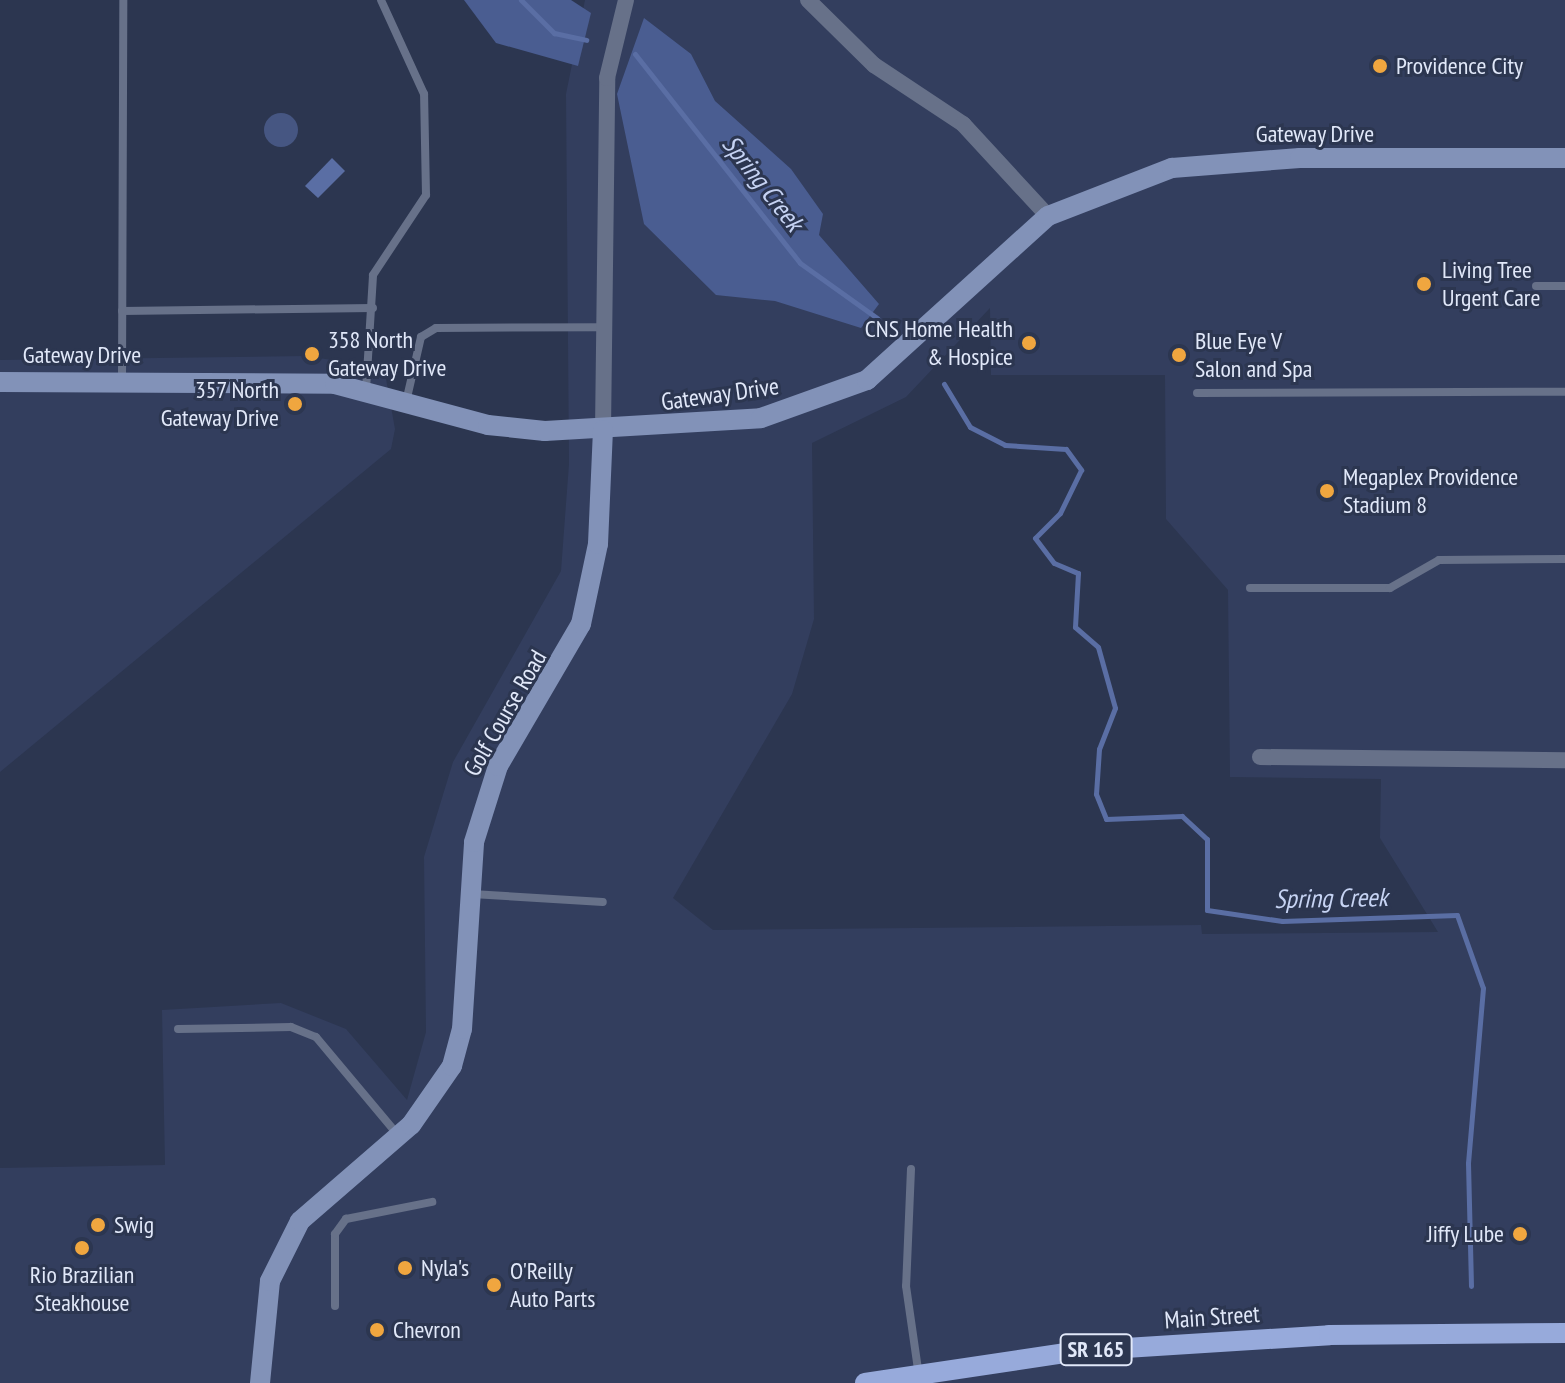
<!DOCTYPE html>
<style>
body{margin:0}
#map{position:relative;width:1565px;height:1383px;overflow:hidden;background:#2c3650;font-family:"PT Sans Narrow",sans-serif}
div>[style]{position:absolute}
.built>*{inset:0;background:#333e5e}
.green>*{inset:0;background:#465682}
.round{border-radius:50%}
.forest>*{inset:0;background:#4a5d91}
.water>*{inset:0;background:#5a6ea4}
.stream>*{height:5px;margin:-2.5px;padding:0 2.5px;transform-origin:2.5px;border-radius:2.5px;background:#5a6ea4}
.lane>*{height:8px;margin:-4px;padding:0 4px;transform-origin:4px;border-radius:4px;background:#677189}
.street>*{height:16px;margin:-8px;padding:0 8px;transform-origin:8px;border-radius:8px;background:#677189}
.secondary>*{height:20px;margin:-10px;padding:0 10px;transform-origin:10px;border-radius:10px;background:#8292b8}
.primary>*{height:20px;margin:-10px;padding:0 10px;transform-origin:10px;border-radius:10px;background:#97aadb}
.dots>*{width:22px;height:22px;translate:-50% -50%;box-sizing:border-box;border:4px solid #2c3650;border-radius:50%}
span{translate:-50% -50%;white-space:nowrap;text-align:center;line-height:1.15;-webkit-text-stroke:6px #2c3650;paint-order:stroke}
.shield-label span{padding:2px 6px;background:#2c3650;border:2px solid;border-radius:6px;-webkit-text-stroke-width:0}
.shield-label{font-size:22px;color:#e1e8f9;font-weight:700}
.poi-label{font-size:24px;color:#e1e8f9}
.left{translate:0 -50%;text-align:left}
.right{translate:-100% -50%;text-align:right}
.street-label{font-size:24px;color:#e1e8f9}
.water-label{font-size:26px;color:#c6d3f3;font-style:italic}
</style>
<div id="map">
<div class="built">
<div style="clip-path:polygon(evenodd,585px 0,1565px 0,1565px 1383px,0 1383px,0 1168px,165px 1165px,162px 1010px,281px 1003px,346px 1029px,407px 1100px,426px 1032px,424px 857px,453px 762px,561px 571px,569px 464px,566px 94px,585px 0,990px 308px,991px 375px,1165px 375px,1166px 519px,1228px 590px,1230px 777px,1381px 779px,1380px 838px,1438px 932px,1202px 934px,1201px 925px,713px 930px,673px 898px,792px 694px,814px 619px,812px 443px,906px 397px,990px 308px)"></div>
<div style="clip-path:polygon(306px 356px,384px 368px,395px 429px,391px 449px,0 772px,0 360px)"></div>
</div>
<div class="green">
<div class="round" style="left:264px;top:113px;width:34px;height:34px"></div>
</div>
<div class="forest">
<div style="clip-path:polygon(464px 0,571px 0,591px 13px,578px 66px,496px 43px)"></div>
<div style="clip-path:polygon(644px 18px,691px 54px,715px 101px,791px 169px,823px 214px,819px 235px,879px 304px,861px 328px,775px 301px,716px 295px,644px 224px,617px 94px)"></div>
</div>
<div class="water">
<div style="clip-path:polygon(332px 158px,345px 171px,318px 198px,305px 186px)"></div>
</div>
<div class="stream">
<div style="left:521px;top:0;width:47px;rotate:45deg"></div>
<div style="left:554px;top:33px;width:33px;rotate:12deg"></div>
<div style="left:635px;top:54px;width:266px;rotate:51.7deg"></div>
<div style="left:800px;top:263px;width:95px;rotate:35.5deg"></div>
<div style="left:944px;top:384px;width:50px;rotate:58.8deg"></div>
<div style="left:970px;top:427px;width:39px;rotate:27deg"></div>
<div style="left:1005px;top:445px;width:61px;rotate:3.8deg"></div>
<div style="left:1066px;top:449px;width:26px;rotate:54deg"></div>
<div style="left:1081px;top:470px;width:48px;rotate:116deg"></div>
<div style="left:1060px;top:513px;width:35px;rotate:135deg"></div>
<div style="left:1035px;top:538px;width:31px;rotate:53deg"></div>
<div style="left:1054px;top:563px;width:26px;rotate:23deg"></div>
<div style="left:1078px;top:573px;width:54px;rotate:93.2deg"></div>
<div style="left:1075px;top:627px;width:30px;rotate:41deg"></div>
<div style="left:1098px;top:647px;width:63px;rotate:74.4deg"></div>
<div style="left:1115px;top:708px;width:44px;rotate:111.3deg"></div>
<div style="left:1099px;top:749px;width:45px;rotate:93.8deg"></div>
<div style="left:1096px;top:794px;width:27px;rotate:68deg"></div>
<div style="left:1106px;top:819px;width:76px;rotate:-2.3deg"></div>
<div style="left:1182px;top:816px;width:34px;rotate:43deg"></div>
<div style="left:1207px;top:839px;width:71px;rotate:90deg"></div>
<div style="left:1207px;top:910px;width:76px;rotate:8.3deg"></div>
<div style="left:1282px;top:921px;width:175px;rotate:-2deg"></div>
<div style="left:1457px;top:915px;width:77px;rotate:70.4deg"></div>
<div style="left:1483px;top:988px;width:176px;rotate:94.9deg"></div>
<div style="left:1468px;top:1163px;width:123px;rotate:88.6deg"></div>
</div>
<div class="lane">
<div style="left:1536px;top:286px;width:29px"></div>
<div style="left:122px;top:311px;width:251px;rotate:-0.7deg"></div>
<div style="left:122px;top:381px;width:381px;rotate:-89.8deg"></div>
<div style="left:366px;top:390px;width:115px;rotate:-86.5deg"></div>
<div style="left:373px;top:275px;width:96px;rotate:-56.5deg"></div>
<div style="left:426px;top:195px;width:101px;rotate:-91.1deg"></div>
<div style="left:424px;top:94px;width:103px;rotate:-114.6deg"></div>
<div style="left:1197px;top:393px;width:368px;rotate:-0.2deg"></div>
<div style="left:406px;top:402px;width:67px;rotate:-77deg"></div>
<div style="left:421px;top:337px;width:17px;rotate:-31deg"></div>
<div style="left:436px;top:328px;width:166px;rotate:-0.3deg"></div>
<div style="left:1250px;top:588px;width:140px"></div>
<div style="left:1390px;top:588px;width:56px;rotate:-29.7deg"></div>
<div style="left:1439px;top:560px;width:126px;rotate:-0.5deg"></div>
<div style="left:472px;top:894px;width:131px;rotate:3.5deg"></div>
<div style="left:178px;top:1029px;width:113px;rotate:-1deg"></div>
<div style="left:291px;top:1027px;width:27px;rotate:22deg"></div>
<div style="left:316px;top:1037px;width:126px;rotate:50.1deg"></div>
<div style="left:911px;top:1169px;width:117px;rotate:92.4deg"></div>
<div style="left:906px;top:1286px;width:91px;rotate:81.8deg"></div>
<div style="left:335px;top:1306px;width:72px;rotate:-90deg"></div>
<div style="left:335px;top:1234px;width:19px;rotate:-54deg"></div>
<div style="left:346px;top:1219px;width:88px;rotate:-11.2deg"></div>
</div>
<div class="street">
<div style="left:808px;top:0;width:93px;rotate:44.6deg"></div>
<div style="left:874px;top:65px;width:107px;rotate:33.5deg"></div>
<div style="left:963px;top:124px;width:125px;rotate:47.3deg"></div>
<div style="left:603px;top:430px;width:352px;rotate:-89.3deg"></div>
<div style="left:607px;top:78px;width:80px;rotate:-76.3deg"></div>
<div style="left:1260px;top:757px;width:305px;rotate:0.6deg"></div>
</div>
<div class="secondary">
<div style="left:0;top:382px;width:335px;rotate:0.3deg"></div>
<div style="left:335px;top:384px;width:158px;rotate:15deg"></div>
<div style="left:488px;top:425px;width:57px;rotate:6deg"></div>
<div style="left:545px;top:431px;width:216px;rotate:-3.4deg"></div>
<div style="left:761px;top:418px;width:113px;rotate:-19.7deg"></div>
<div style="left:867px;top:380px;width:244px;rotate:-42.2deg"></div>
<div style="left:1048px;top:216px;width:133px;rotate:-21.2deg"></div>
<div style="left:1172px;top:168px;width:128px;rotate:-4.5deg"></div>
<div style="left:1300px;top:158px;width:265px"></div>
<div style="left:260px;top:1383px;width:102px;rotate:-84.4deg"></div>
<div style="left:270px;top:1281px;width:67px;rotate:-63.4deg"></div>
<div style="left:300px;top:1221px;width:147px;rotate:-40.9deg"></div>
<div style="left:411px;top:1125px;width:72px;rotate:-55.2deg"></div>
<div style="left:452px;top:1066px;width:38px;rotate:-75deg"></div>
<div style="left:462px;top:1029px;width:187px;rotate:-86.3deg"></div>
<div style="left:474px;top:842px;width:80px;rotate:-72.5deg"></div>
<div style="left:498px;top:766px;width:164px;rotate:-59.7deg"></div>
<div style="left:581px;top:624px;width:82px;rotate:-78deg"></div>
<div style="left:598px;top:544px;width:114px;rotate:-87.5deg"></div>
</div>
<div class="primary">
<div style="left:865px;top:1383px;width:215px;rotate:-8.5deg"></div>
<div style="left:1078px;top:1351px;width:252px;rotate:-3.6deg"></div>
<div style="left:1329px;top:1335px;width:236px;rotate:-0.5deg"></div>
</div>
<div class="dots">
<div style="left:1380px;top:66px;background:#f0a63f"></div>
<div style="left:1424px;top:284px;background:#f0a63f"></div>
<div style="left:1029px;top:343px;background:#f0a63f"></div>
<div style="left:312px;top:354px;background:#f0a63f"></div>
<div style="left:1179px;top:355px;background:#f0a63f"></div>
<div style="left:295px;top:404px;background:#f0a63f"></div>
<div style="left:1327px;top:491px;background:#f0a63f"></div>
<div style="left:98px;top:1225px;background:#f0a63f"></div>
<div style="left:1520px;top:1234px;background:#f0a63f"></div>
<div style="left:82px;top:1248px;background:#f0a63f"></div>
<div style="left:405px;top:1268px;background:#f0a63f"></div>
<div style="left:494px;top:1285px;background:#f0a63f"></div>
<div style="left:377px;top:1330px;background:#f0a63f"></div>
</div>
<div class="shield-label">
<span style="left:1096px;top:1350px">SR 165</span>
</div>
<div class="poi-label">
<span class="left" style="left:1396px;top:66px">Providence City</span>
<span class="left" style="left:1442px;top:284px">Living Tree<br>Urgent Care</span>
<span class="right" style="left:1013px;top:343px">CNS Home Health<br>&amp; Hospice</span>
<span class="left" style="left:328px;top:354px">358 North<br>Gateway Drive</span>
<span class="left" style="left:1195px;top:355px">Blue Eye V<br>Salon and Spa</span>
<span class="right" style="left:279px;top:404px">357 North<br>Gateway Drive</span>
<span class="left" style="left:1343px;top:491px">Megaplex Providence<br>Stadium 8</span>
<span class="left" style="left:114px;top:1225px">Swig</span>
<span class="right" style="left:1504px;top:1234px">Jiffy Lube</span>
<span class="left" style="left:421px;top:1268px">Nyla's</span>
<span class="left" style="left:510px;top:1285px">O'Reilly<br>Auto Parts</span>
<span style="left:82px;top:1289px">Rio Brazilian<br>Steakhouse</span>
<span class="left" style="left:393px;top:1330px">Chevron</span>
</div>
<div class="street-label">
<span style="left:1315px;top:134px">Gateway Drive</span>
<span style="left:82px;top:355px">Gateway Drive</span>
<span style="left:720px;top:394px;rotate:-8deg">Gateway Drive</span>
<span style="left:505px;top:713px;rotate:-60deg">Golf Course Road</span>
<span style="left:1212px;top:1317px;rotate:-4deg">Main Street</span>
</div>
<div class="water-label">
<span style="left:763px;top:183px;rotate:52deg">Spring Creek</span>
<span style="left:1331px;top:898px;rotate:-1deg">Spring Creek</span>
</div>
</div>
